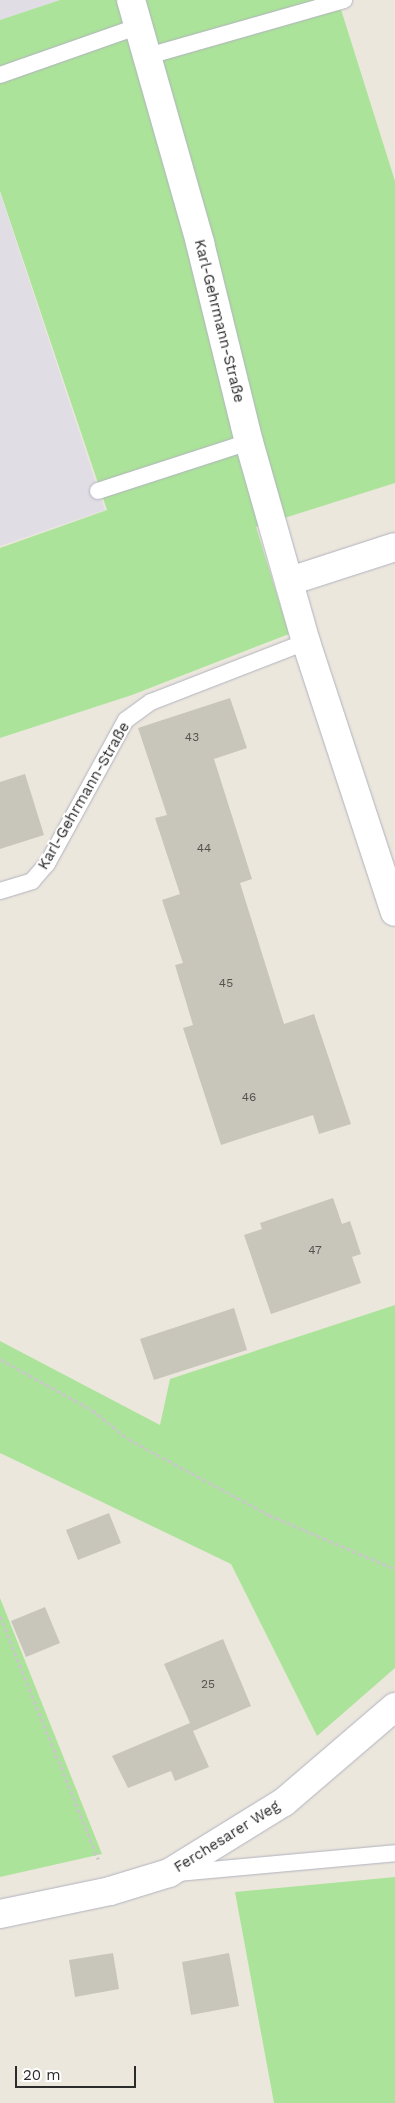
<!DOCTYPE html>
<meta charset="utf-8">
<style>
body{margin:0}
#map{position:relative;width:395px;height:2103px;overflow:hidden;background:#ece7dd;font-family:"Work Sans",sans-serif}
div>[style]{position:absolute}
.industrial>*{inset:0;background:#e0dde5}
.green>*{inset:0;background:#ace39a}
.building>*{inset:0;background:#c8c5bb}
.path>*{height:3px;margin-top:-1.5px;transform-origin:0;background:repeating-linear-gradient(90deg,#c8c8c8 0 4px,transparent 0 6.5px)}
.roads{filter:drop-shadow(0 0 1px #b1b2be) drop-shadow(0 0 1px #b1b2be)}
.lane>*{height:16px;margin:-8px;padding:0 8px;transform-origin:8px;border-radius:8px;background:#fff}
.street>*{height:28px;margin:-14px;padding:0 14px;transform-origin:14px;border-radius:14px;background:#fff}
span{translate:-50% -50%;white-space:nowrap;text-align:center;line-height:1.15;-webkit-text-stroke:4px #fff;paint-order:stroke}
.number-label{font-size:12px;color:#52524f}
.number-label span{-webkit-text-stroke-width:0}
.street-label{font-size:15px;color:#2b2b2b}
.scale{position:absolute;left:15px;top:2066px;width:121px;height:22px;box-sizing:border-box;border:2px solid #2b2b2b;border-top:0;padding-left:6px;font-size:15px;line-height:18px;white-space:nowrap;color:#2b2b2b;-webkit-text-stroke:4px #fff;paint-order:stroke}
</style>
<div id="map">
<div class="industrial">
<div style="clip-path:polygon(0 0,60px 0,0 20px)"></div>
<div style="clip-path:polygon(0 193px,105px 510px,0 546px)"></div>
</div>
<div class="green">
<div style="clip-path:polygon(60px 0,338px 0,395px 181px,395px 483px,256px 527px,289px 634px,132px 695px,0 738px,0 548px,107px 510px,0 191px,0 20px)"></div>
<div style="clip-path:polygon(395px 1305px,395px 1668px,317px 1736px,231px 1564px,0 1453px,0 1341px,160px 1425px,170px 1379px)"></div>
<div style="clip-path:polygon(0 1598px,102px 1854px,0 1877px)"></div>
<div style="clip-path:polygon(395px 1877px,395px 2103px,274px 2103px,235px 1892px)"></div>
</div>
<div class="building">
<div style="clip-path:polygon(230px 698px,247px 748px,214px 759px,252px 879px,240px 883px,284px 1024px,314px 1014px,351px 1124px,319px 1134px,313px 1115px,221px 1145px,183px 1028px,193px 1025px,175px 965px,183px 963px,162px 900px,180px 894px,155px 818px,167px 815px,138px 728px)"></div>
<div style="clip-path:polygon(25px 774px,44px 835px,0 849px,0 782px)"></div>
<div style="clip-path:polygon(333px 1198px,342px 1224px,350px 1221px,361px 1254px,352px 1257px,361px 1283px,271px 1314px,244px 1235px,262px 1229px,260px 1223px)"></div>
<div style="clip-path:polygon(234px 1308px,247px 1350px,154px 1380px,140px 1339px)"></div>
<div style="clip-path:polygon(109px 1513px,121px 1543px,78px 1560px,66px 1530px)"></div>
<div style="clip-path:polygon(45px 1607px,60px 1643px,26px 1657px,11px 1621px)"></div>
<div style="clip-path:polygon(223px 1639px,251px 1706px,193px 1731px,209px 1767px,175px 1781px,171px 1771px,128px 1788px,112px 1756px,190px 1723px,164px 1664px)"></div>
<div style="clip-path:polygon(113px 1953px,119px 1989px,75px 1997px,69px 1960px)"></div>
<div style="clip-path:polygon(229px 1953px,239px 2006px,191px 2015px,182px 1962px)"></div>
</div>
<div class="path">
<div style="left:0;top:1359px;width:105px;rotate:29deg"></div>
<div style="left:92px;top:1410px;width:46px;rotate:38.9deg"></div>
<div style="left:128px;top:1439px;width:160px;rotate:28.3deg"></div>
<div style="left:269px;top:1515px;width:137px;rotate:23.2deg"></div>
<div style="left:0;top:1616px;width:262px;rotate:68deg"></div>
</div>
<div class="roads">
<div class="lane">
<div style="left:148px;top:56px;width:204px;rotate:-15.9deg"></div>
<div style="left:0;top:75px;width:147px;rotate:-19.4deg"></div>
<div style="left:98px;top:491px;width:159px;rotate:-18deg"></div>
<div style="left:0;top:891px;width:34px;rotate:-17deg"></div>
<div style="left:32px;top:881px;width:23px;rotate:-49deg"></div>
<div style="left:47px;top:864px;width:164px;rotate:-61.3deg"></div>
<div style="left:126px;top:720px;width:31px;rotate:-36deg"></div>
<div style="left:151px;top:702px;width:166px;rotate:-21.2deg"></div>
<div style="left:177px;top:1873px;width:219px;rotate:-5.2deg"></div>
</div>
<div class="street">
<div style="left:131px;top:0;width:253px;rotate:74.1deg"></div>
<div style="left:200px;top:243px;width:205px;rotate:76.2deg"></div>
<div style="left:249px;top:442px;width:208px;rotate:74.1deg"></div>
<div style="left:306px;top:642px;width:284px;rotate:71.8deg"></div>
<div style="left:290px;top:581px;width:110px;rotate:-17.9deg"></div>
<div style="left:0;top:1914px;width:112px;rotate:-11.8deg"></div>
<div style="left:110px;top:1891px;width:62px;rotate:-17deg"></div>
<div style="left:169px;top:1873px;width:135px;rotate:-31.7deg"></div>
<div style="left:284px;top:1802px;width:146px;rotate:-40.6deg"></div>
</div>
</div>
<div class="number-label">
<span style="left:192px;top:738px">43</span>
<span style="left:204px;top:849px">44</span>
<span style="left:226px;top:984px">45</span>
<span style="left:249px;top:1098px">46</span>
<span style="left:315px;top:1251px">47</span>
<span style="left:208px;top:1685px">25</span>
</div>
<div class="street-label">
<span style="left:219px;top:321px;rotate:76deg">Karl-Gehrmann-Straße</span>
<span style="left:84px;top:796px;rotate:-60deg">Karl-Gehrmann-Straße</span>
<span style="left:227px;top:1837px;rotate:-32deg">Ferchesarer Weg</span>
</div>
<div class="scale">20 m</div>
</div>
